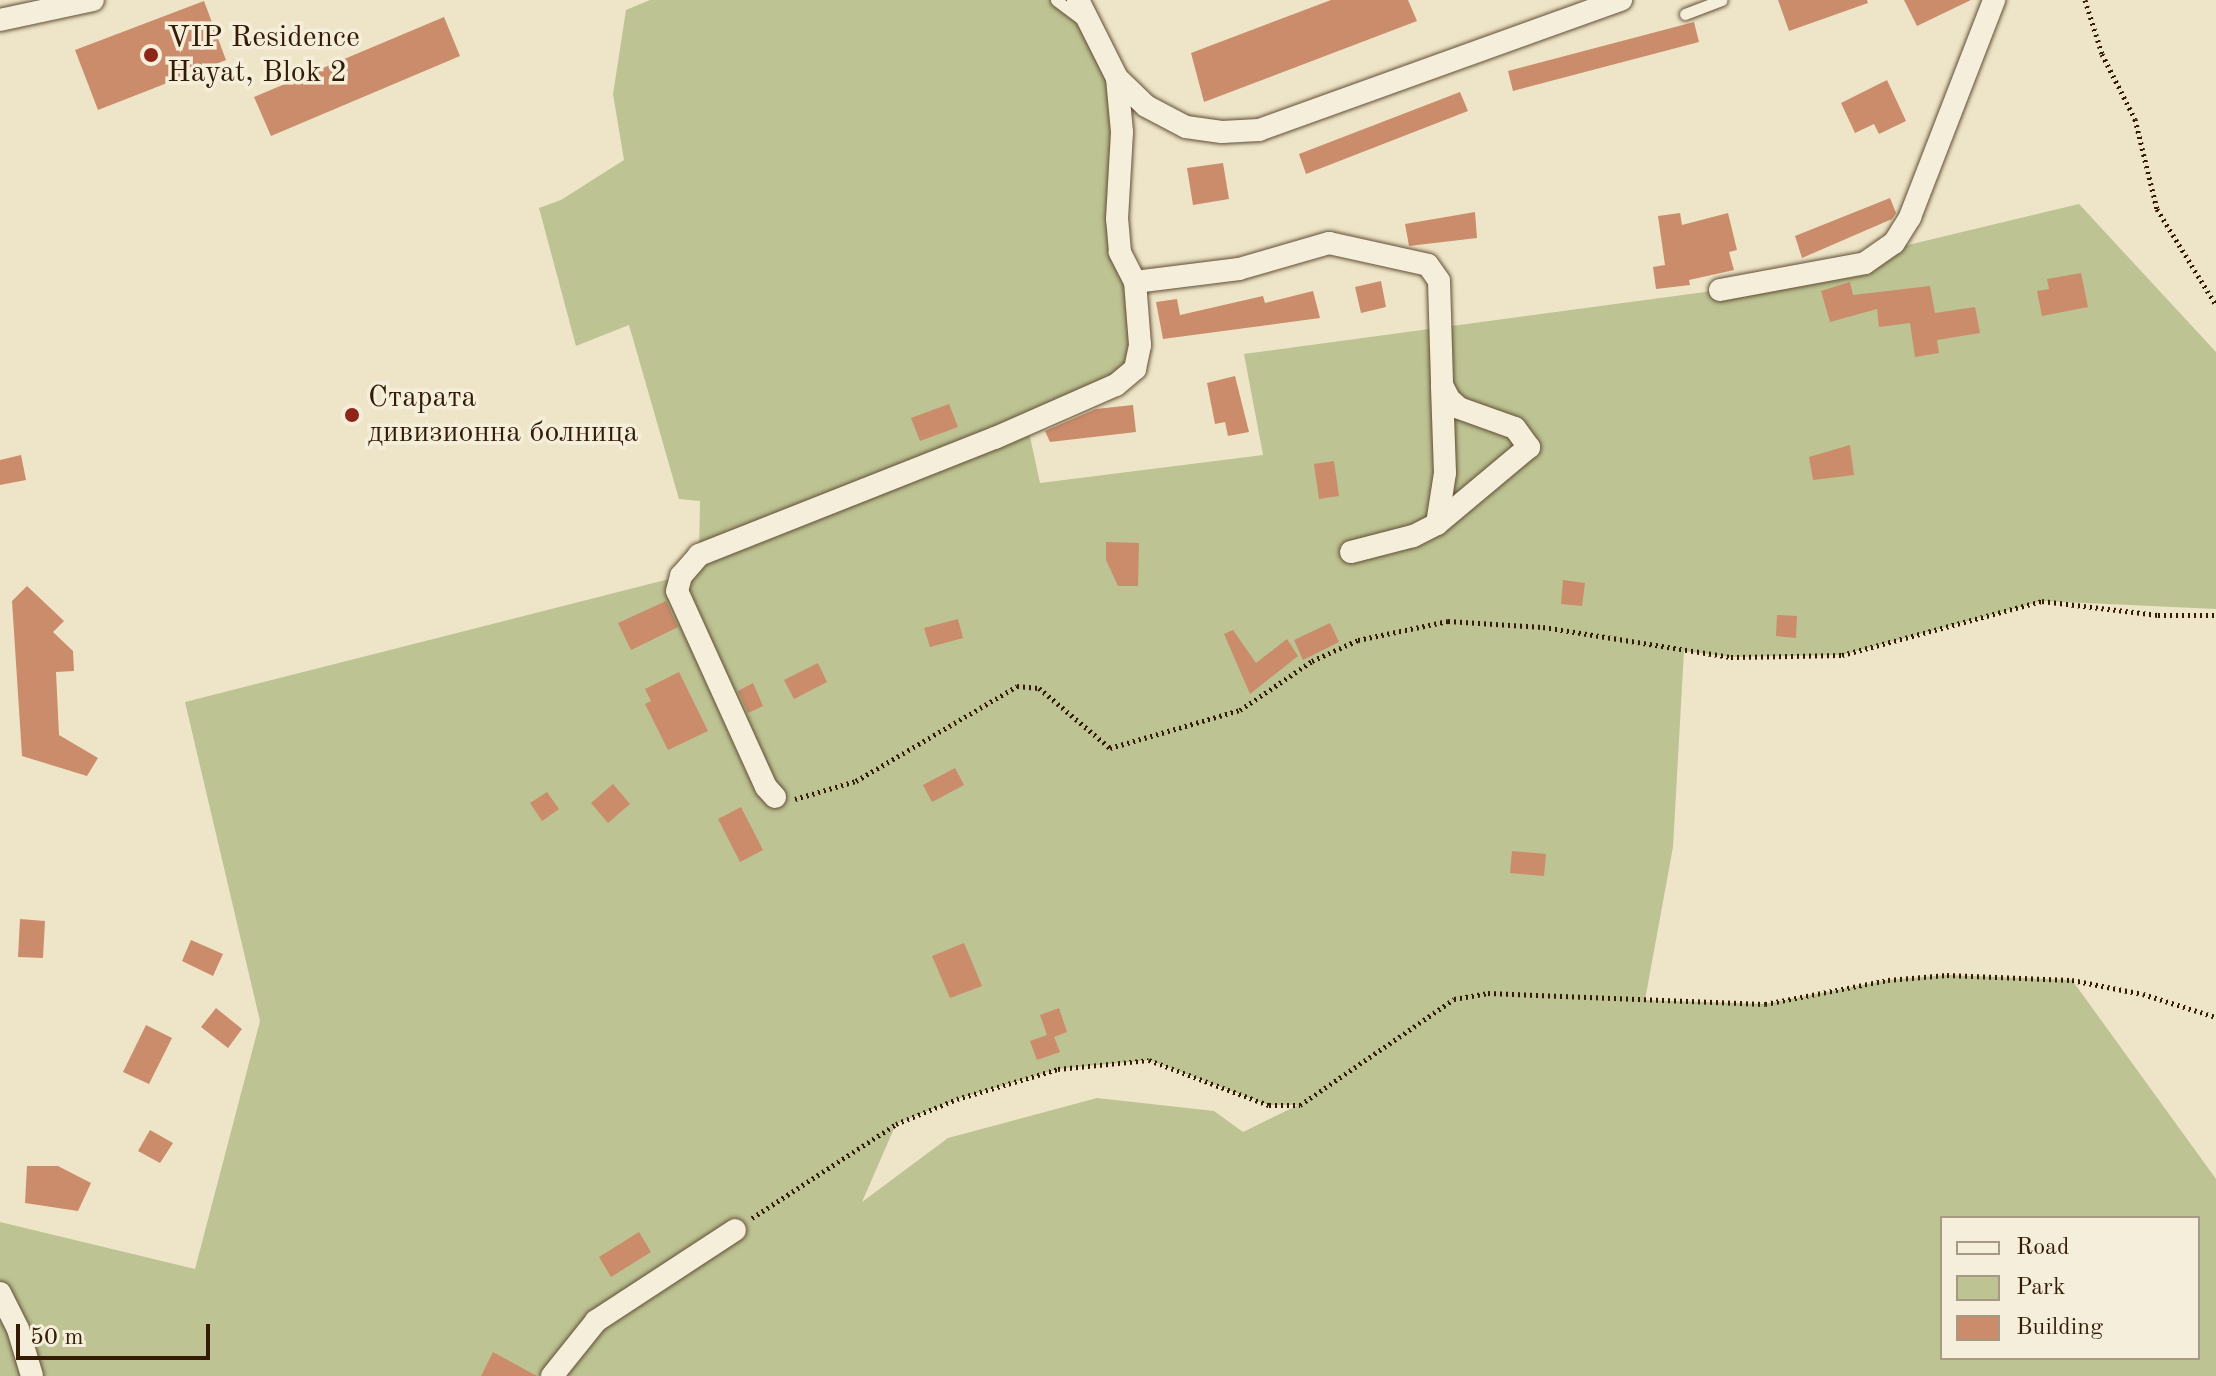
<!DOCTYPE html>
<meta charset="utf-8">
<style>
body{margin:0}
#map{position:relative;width:2216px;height:1376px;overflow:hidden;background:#eee5c8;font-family:"Old Standard TT",serif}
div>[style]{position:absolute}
.green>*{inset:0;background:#bdc393}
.building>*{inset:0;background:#ca8c6b}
.path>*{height:5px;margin-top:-2.5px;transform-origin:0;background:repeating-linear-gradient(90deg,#331b04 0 2px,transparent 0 6px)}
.roads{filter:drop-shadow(0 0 2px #624e35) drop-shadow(0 0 2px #624e35)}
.service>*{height:11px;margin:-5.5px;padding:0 5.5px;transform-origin:5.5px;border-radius:5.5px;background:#f4eedb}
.minor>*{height:22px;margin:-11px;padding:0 11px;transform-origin:11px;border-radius:11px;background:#f4eedb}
.dots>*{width:22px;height:22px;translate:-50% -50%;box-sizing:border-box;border:4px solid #f4eedb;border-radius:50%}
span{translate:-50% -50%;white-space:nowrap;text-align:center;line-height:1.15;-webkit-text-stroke:7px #f4eedb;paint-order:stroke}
.poi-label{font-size:30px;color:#331b04}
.left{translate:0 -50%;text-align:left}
.legend{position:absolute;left:1940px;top:1216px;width:260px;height:144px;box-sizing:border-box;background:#f4eedb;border:2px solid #a79a85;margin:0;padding:10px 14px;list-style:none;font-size:24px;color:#331b04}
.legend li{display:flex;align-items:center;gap:16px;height:40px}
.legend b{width:40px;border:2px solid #a79a85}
.scale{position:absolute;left:16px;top:1324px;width:194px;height:36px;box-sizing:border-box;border:4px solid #331b04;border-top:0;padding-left:10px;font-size:24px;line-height:28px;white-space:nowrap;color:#331b04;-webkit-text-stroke:6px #f4eedb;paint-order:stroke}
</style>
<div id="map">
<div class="green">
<div style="clip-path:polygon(evenodd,650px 0,1078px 0,1117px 78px,1135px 369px,1027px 423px,1040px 483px,1263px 455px,1244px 354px,1720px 290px,2079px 204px,2216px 352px,2216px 609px,2042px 601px,1842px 655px,1731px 657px,1684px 651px,1673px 847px,1645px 1000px,1765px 1004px,1888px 980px,1947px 975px,2072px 980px,2216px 1179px,2216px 1376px,0 1376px,0 1222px,195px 1269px,260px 1021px,185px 702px,681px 576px,699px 555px,700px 501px,679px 499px,629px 325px,576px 346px,539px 208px,561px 200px,624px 160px,613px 94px,626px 10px,650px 0,1149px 1060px,1269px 1105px,1298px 1105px,1243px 1132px,1214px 1111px,1097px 1098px,948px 1138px,862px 1202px,896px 1124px,957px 1099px,1058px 1069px,1149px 1060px,650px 0,1942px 1218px,2198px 1218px,2198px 1358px,1942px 1358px,1942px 1218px)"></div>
</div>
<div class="building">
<div style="clip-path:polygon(1331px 0,1408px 0,1417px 21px,1204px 102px,1191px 53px)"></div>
<div style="clip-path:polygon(1778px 0,1867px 0,1868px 3px,1789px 31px)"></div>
<div style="clip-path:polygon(1904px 0,1971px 0,1917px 26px)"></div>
<div style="clip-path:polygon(204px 1px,226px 60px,98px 110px,75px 50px)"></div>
<div style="clip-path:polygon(444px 17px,460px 56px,271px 136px,254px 97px)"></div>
<div style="clip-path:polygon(1694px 22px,1699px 42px,1513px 91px,1508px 71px)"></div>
<div style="clip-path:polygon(1887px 80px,1906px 121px,1879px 134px,1874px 124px,1855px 133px,1841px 103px)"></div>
<div style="clip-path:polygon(1460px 92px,1468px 111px,1306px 174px,1299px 154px)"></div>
<div style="clip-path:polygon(1223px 163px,1229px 199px,1193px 205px,1187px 168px)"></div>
<div style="clip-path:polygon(1890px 198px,1896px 213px,1892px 219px,1802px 258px,1795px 236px)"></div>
<div style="clip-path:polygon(1475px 212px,1477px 238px,1409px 246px,1405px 224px)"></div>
<div style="clip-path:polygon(1680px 213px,1682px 225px,1728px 213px,1737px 250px,1729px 252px,1734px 270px,1689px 280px,1690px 285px,1656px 289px,1653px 267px,1665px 265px,1658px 216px)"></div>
<div style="clip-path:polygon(2081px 273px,2088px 307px,2042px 316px,2037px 291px,2049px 289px,2047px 279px)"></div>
<div style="clip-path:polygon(1381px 281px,1386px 307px,1361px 313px,1355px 287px)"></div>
<div style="clip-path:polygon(1850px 282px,1853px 295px,1930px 286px,1935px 313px,1975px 307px,1980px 333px,1937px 340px,1939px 353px,1915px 357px,1910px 323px,1879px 327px,1877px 309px,1830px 322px,1821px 291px)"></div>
<div style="clip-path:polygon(1313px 291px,1320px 318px,1163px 339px,1156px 302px,1177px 299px,1180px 315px,1263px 296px,1265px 303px)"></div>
<div style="clip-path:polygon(1235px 376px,1249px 432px,1228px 436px,1225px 422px,1215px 424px,1207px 383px)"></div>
<div style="clip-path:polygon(949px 404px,958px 427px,920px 441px,911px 418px)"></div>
<div style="clip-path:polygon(1133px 405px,1136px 432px,1050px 442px,1045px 431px,1096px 409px)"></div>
<div style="clip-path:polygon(1850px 445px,1854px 475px,1813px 480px,1809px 457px)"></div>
<div style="clip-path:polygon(21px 455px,26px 480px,0 485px,0 460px)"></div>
<div style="clip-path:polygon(1334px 461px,1339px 496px,1319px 499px,1314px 464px)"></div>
<div style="clip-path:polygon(1106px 542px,1139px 543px,1138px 586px,1118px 586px,1106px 560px)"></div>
<div style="clip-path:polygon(1563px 580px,1585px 583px,1582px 606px,1561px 604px)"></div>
<div style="clip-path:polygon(27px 586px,64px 621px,53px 632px,73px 651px,74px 671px,56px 672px,59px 735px,98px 758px,87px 776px,22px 756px,12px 601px)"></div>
<div style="clip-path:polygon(666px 601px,678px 627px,631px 650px,618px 623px)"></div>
<div style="clip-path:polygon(1777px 615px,1797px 616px,1796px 638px,1776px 636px)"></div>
<div style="clip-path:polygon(958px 619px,963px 638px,930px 647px,924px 628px)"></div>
<div style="clip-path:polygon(1330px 623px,1339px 642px,1303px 660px,1294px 640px)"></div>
<div style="clip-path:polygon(1233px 630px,1256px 663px,1287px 639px,1298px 656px,1250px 694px,1224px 634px)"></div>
<div style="clip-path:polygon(818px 663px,827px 682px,794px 699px,784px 680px)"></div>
<div style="clip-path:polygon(679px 672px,708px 731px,668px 750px,645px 704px,651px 701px,645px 689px)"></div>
<div style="clip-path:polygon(753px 683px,763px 706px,748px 713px,738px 691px)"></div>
<div style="clip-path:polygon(955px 768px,964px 785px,932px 802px,923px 785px)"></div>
<div style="clip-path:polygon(613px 784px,630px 804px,608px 823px,591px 803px)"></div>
<div style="clip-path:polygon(547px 792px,559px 809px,542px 821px,530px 803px)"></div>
<div style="clip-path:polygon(741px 807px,763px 850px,740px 862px,718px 819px)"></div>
<div style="clip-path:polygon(1512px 851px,1546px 854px,1544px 876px,1510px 873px)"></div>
<div style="clip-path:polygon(20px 919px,45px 921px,43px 958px,18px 957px)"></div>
<div style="clip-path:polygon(191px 940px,223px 954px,213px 976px,182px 961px)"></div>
<div style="clip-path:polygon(964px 943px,982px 986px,950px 998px,932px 956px)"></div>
<div style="clip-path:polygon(216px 1008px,242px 1029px,228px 1048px,201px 1027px)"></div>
<div style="clip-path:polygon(1059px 1008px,1067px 1032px,1054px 1037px,1060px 1052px,1037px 1060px,1030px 1041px,1047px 1035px,1040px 1015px)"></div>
<div style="clip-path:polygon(146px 1025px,172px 1038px,149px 1084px,123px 1072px)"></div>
<div style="clip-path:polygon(150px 1130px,173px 1143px,160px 1163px,138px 1151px)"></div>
<div style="clip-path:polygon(27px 1166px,58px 1166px,91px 1183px,78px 1211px,25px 1203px)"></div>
<div style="clip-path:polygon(639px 1232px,651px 1252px,611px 1277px,599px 1257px)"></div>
<div style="clip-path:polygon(493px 1352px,537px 1376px,481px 1376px)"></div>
</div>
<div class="path">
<div style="left:2085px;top:0;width:57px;rotate:72.5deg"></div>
<div style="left:2102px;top:54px;width:73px;rotate:63.1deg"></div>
<div style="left:2135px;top:119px;width:93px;rotate:76.3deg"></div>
<div style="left:2157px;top:209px;width:113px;rotate:58.4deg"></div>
<div style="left:795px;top:799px;width:64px;rotate:-16.4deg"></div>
<div style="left:856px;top:781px;width:187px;rotate:-30.5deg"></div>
<div style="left:1017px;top:686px;width:22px;rotate:5deg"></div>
<div style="left:1039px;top:688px;width:93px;rotate:40.2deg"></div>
<div style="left:1110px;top:748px;width:135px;rotate:-16.3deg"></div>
<div style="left:1240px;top:710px;width:87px;rotate:-34.2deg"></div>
<div style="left:1312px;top:661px;width:51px;rotate:-24.5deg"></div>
<div style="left:1358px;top:640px;width:92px;rotate:-11.9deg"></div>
<div style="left:1448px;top:621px;width:95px;rotate:3.6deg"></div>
<div style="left:1543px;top:627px;width:190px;rotate:9.1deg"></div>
<div style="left:1731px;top:657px;width:111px;rotate:-1deg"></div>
<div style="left:1842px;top:655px;width:207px;rotate:-15.1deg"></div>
<div style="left:2042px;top:601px;width:117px;rotate:6.9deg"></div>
<div style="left:2158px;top:615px;width:58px"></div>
<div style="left:752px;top:1218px;width:172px;rotate:-33.1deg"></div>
<div style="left:896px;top:1124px;width:66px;rotate:-22.3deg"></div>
<div style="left:957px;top:1099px;width:105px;rotate:-16.5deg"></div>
<div style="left:1058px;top:1069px;width:91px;rotate:-5.6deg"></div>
<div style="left:1149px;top:1060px;width:128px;rotate:20.6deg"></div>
<div style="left:1269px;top:1105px;width:31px"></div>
<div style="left:1300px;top:1105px;width:187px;rotate:-34.5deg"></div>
<div style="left:1454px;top:999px;width:35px;rotate:-10deg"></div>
<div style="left:1488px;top:993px;width:277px;rotate:2.3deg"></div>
<div style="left:1765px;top:1004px;width:125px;rotate:-11deg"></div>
<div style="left:1888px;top:980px;width:59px;rotate:-4.8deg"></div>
<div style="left:1947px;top:975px;width:125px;rotate:2.3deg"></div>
<div style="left:2072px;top:980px;width:72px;rotate:11.2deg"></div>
<div style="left:2143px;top:994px;width:77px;rotate:17.5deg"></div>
</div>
<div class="roads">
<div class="service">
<div style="left:1056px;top:0;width:31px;rotate:37deg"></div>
<div style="left:1685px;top:14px;width:39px;rotate:-21deg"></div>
</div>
<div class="minor">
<div style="left:1078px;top:0;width:87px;rotate:63.4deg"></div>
<div style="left:1117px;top:78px;width:40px;rotate:44deg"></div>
<div style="left:1146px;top:106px;width:45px;rotate:27.7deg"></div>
<div style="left:1186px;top:127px;width:36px;rotate:8deg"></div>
<div style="left:1222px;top:132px;width:37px;rotate:-3deg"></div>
<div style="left:1259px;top:130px;width:385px;rotate:-19.8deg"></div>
<div style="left:0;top:20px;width:95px;rotate:-12.1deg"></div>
<div style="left:1135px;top:282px;width:105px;rotate:-7.1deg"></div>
<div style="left:1239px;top:269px;width:94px;rotate:-16.1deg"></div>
<div style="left:1329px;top:243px;width:101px;rotate:12.5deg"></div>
<div style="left:1428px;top:265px;width:19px;rotate:55deg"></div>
<div style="left:1439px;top:281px;width:104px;rotate:88.3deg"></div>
<div style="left:1442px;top:385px;width:16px;rotate:63deg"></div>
<div style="left:1449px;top:399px;width:13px;rotate:42deg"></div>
<div style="left:1459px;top:408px;width:59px;rotate:19.7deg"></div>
<div style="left:1515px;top:428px;width:24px;rotate:54deg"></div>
<div style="left:1529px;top:447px;width:120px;rotate:140.1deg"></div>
<div style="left:1437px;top:524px;width:27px;rotate:153deg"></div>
<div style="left:1413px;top:536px;width:64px;rotate:165.5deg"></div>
<div style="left:1720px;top:290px;width:147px;rotate:-10.5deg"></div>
<div style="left:1865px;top:263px;width:35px;rotate:-35deg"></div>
<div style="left:1894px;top:243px;width:31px;rotate:-58deg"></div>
<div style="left:1910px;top:217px;width:233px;rotate:-68.8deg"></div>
<div style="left:1437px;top:524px;width:52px;rotate:-81.1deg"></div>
<div style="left:1445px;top:473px;width:87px;rotate:-92deg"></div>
<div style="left:775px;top:797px;width:13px;rotate:-132deg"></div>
<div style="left:766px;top:787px;width:215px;rotate:-114.4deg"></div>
<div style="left:677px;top:591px;width:16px;rotate:-75deg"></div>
<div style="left:681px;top:576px;width:28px;rotate:-49deg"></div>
<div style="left:699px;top:555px;width:318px;rotate:-21.6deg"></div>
<div style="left:995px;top:438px;width:132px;rotate:-23.7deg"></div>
<div style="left:1116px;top:385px;width:25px;rotate:-40deg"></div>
<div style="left:1135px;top:369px;width:25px;rotate:-78deg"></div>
<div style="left:1140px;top:345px;width:63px;rotate:-94.5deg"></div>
<div style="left:1135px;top:282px;width:34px;rotate:-117deg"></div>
<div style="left:1120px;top:252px;width:33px;rotate:-95deg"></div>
<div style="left:1117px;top:219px;width:87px;rotate:-86.7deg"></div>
<div style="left:1122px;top:132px;width:54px;rotate:-95.3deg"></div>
<div style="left:0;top:1293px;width:40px;rotate:63.4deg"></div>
<div style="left:18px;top:1329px;width:49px;rotate:73.4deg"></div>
<div style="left:552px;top:1376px;width:70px;rotate:-51.3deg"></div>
<div style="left:596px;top:1321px;width:166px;rotate:-33.2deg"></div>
</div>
</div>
<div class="dots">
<div style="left:151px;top:55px;background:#8f2418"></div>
<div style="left:352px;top:415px;background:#8f2418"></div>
</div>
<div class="poi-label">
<span class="left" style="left:167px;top:55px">VIP Residence<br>Hayat, Blok 2</span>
<span class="left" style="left:368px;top:415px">Старата<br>дивизионна болница</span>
</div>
<ul class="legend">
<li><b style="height:10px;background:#f4eedb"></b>Road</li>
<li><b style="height:22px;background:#bdc393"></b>Park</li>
<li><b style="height:22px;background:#ca8c6b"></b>Building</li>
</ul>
<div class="scale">50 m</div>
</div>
